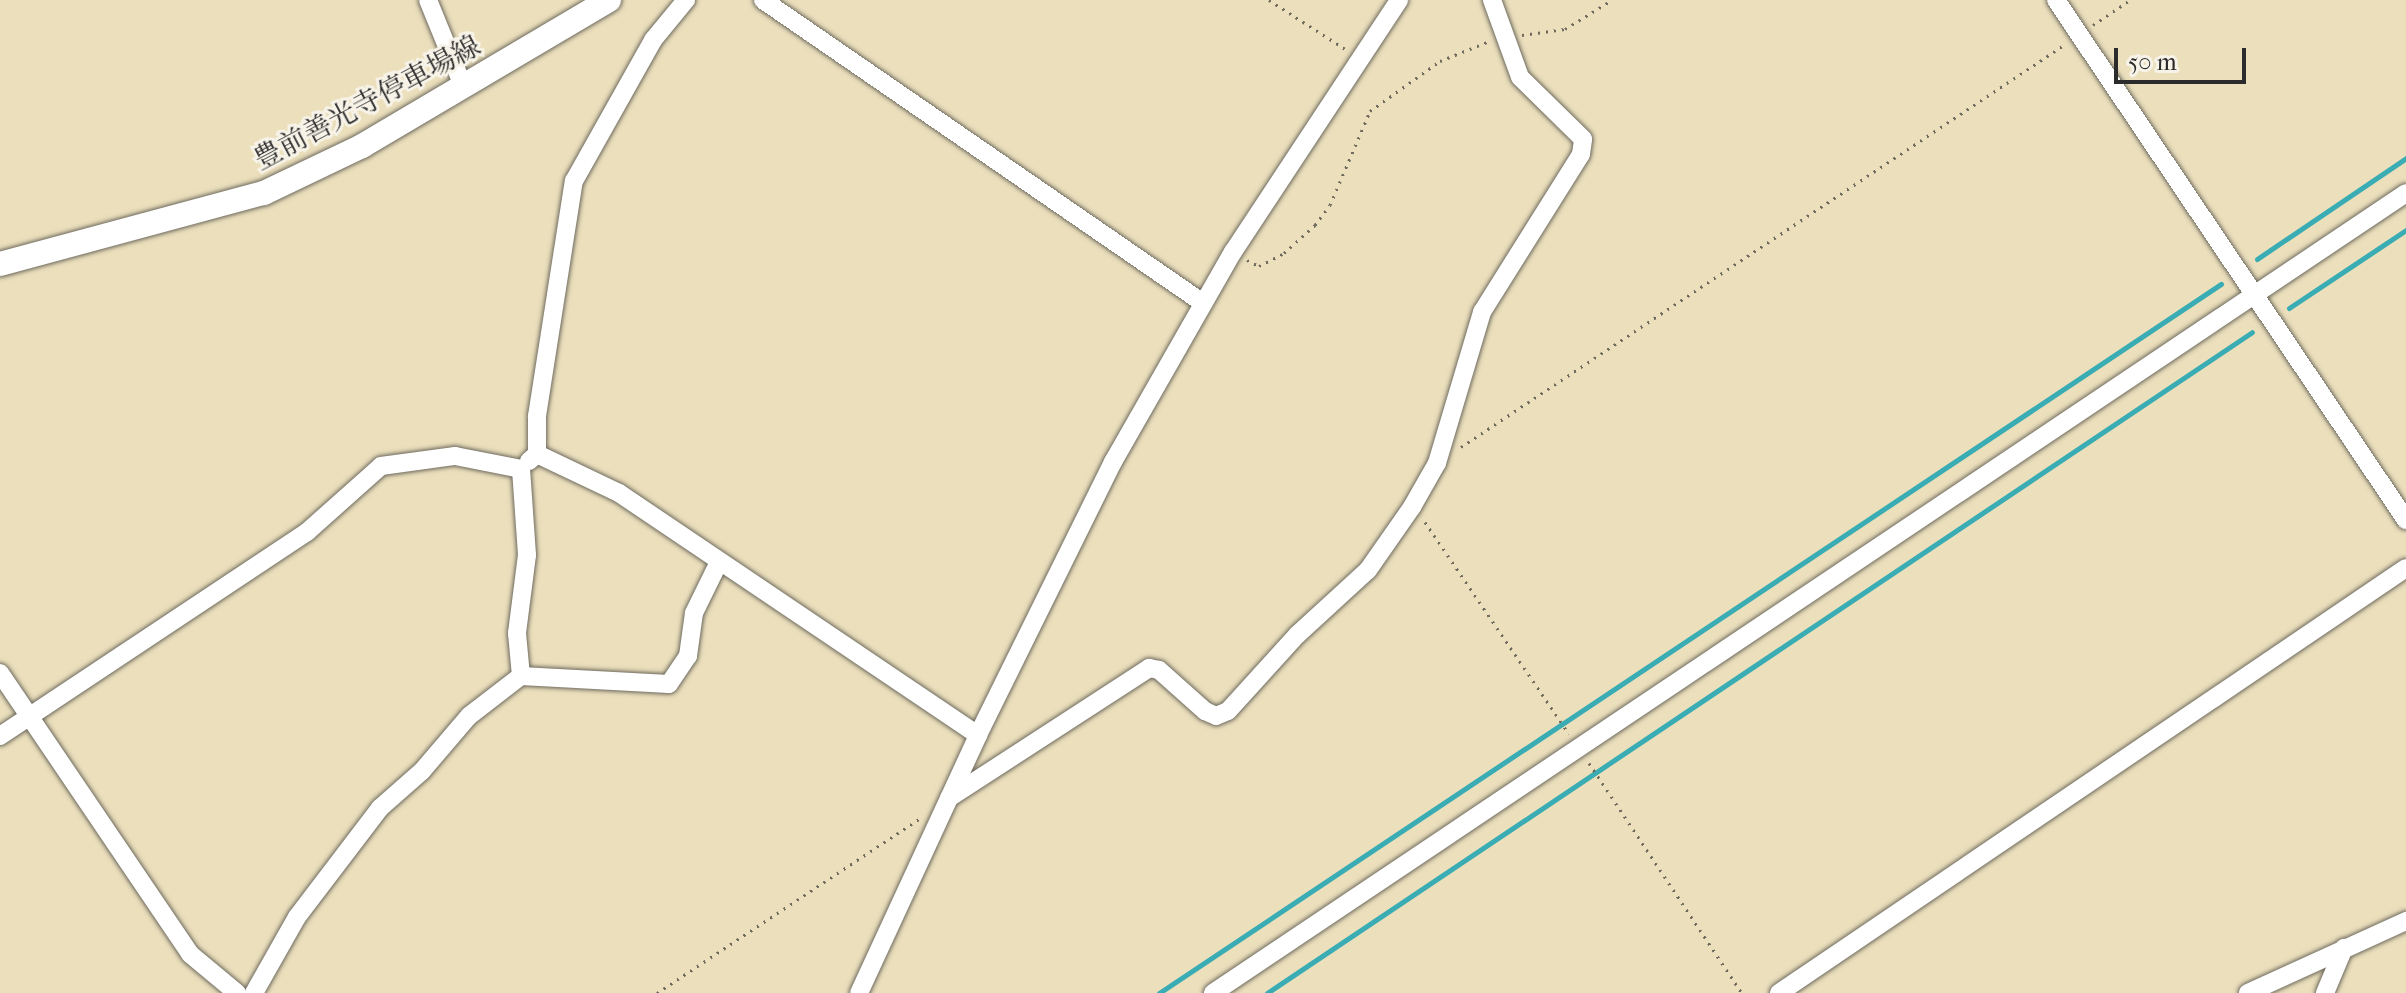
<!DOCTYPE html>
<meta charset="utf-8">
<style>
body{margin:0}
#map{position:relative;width:2406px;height:993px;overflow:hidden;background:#ebdfbc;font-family:"IM FELL French Canon","Noto Serif JP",serif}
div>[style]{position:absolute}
.stream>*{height:5px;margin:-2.5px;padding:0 2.5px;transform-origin:2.5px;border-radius:2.5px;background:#3aacb4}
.path>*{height:3px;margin-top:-1.5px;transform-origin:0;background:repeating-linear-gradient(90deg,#6e6a5e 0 2px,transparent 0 8px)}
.roads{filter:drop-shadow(0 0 2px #6e6a5e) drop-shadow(0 0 2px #6e6a5e)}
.minor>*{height:18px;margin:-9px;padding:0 9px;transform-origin:9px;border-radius:9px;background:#fff}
.major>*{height:24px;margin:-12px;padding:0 12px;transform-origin:12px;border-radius:12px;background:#fff}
span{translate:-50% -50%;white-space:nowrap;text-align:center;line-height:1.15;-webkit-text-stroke:6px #f7f3e8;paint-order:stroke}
.street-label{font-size:28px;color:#2b2b2b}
.scale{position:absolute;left:2114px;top:48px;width:132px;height:36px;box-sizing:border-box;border:4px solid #2b2b2b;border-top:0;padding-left:10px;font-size:24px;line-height:28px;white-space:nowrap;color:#2b2b2b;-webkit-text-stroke:6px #f7f3e8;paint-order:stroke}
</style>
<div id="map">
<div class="stream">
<div style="left:2257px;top:259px;width:180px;rotate:-34.1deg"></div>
<div style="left:2289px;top:308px;width:141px;rotate:-33.7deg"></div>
<div style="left:1159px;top:993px;width:1277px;rotate:-33.73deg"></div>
<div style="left:1267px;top:993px;width:1186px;rotate:-33.86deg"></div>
</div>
<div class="path">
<div style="left:1269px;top:0;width:93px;rotate:32.7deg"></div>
<div style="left:2093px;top:25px;width:45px;rotate:-34deg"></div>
<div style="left:1522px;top:35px;width:43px;rotate:-7.9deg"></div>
<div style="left:1565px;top:29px;width:55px;rotate:-31.7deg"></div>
<div style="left:1247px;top:260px;width:13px;rotate:27deg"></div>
<div style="left:1259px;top:266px;width:28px;rotate:-27deg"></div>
<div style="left:1284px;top:253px;width:42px;rotate:-42.1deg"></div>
<div style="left:1315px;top:225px;width:25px;rotate:-53deg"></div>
<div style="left:1330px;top:205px;width:102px;rotate:-66.9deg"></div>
<div style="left:1370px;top:111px;width:86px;rotate:-35.5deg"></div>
<div style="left:1440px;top:61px;width:51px;rotate:-22deg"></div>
<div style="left:1461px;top:447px;width:725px;rotate:-33.69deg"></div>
<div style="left:1425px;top:522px;width:256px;rotate:55.8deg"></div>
<div style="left:1589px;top:763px;width:276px;rotate:56.4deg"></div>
<div style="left:657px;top:993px;width:316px;rotate:-33.6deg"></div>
</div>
<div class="roads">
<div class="minor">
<div style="left:428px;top:0;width:95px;rotate:67.8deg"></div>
<div style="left:763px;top:0;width:534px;rotate:34.55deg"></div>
<div style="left:2056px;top:0;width:627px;rotate:56.06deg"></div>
<div style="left:537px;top:454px;width:91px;rotate:25.4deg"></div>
<div style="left:619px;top:493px;width:433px;rotate:34deg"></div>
<div style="left:529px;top:461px;width:11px;rotate:-41deg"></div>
<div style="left:537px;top:454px;width:38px;rotate:-90deg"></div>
<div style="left:537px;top:416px;width:238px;rotate:-81.1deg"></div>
<div style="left:574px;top:181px;width:162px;rotate:-60.7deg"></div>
<div style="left:653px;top:40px;width:52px;rotate:-50.5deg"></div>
<div style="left:521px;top:469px;width:86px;rotate:86deg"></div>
<div style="left:527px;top:555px;width:79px;rotate:97.3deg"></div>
<div style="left:517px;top:633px;width:43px;rotate:84.7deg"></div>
<div style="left:0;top:673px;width:339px;rotate:55.9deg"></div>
<div style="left:190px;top:954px;width:61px;rotate:39.7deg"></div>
<div style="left:0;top:736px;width:369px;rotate:-33.6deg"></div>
<div style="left:307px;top:532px;width:99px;rotate:-41.7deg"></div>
<div style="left:381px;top:466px;width:75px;rotate:-7.7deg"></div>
<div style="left:455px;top:456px;width:67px;rotate:11.1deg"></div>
<div style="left:949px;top:798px;width:239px;rotate:-33deg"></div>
<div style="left:1149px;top:668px;width:10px;rotate:11deg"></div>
<div style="left:1159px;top:670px;width:62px;rotate:41.7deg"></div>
<div style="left:1205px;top:711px;width:12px;rotate:24deg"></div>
<div style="left:1216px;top:716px;width:13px;rotate:-23deg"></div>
<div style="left:1228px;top:711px;width:103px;rotate:-47.8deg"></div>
<div style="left:1297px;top:635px;width:96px;rotate:-42.5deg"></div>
<div style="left:1368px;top:570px;width:77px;rotate:-55.1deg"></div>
<div style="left:1412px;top:507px;width:51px;rotate:-60.4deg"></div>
<div style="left:1437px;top:463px;width:158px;rotate:-73.4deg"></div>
<div style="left:1482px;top:312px;width:186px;rotate:-57.9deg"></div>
<div style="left:1581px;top:154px;width:15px;rotate:-82deg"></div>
<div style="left:1583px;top:139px;width:88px;rotate:-135.5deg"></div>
<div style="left:1520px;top:77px;width:82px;rotate:-110deg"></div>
<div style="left:254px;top:993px;width:87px;rotate:-60.5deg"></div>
<div style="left:297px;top:917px;width:137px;rotate:-52.7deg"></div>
<div style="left:380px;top:808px;width:56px;rotate:-41.4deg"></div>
<div style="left:422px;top:771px;width:72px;rotate:-49.5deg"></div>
<div style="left:469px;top:716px;width:66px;rotate:-37.6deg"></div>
<div style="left:521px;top:676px;width:148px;rotate:3.1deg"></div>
<div style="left:669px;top:684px;width:34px;rotate:-56deg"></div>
<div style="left:688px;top:656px;width:43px;rotate:-82.1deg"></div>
<div style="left:694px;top:613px;width:57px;rotate:-63.9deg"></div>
<div style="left:859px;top:993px;width:284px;rotate:-65.2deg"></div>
<div style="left:978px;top:735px;width:305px;rotate:-63.7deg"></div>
<div style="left:1113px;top:462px;width:242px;rotate:-60.3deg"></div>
<div style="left:1233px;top:252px;width:302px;rotate:-56.6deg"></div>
<div style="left:1213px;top:993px;width:1436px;rotate:-33.84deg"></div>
<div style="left:1779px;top:993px;width:757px;rotate:-34.13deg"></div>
<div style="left:2248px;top:993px;width:174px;rotate:-24.5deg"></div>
<div style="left:2325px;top:993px;width:49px;rotate:-67.1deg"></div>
</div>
<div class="major">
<div style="left:0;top:264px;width:273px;rotate:-15.1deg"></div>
<div style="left:264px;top:193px;width:109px;rotate:-25.6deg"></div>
<div style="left:362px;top:146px;width:287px;rotate:-30.6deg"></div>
</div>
</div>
<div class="street-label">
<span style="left:367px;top:103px;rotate:-28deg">豊前善光寺停車場線</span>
</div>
<div class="scale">50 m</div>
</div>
